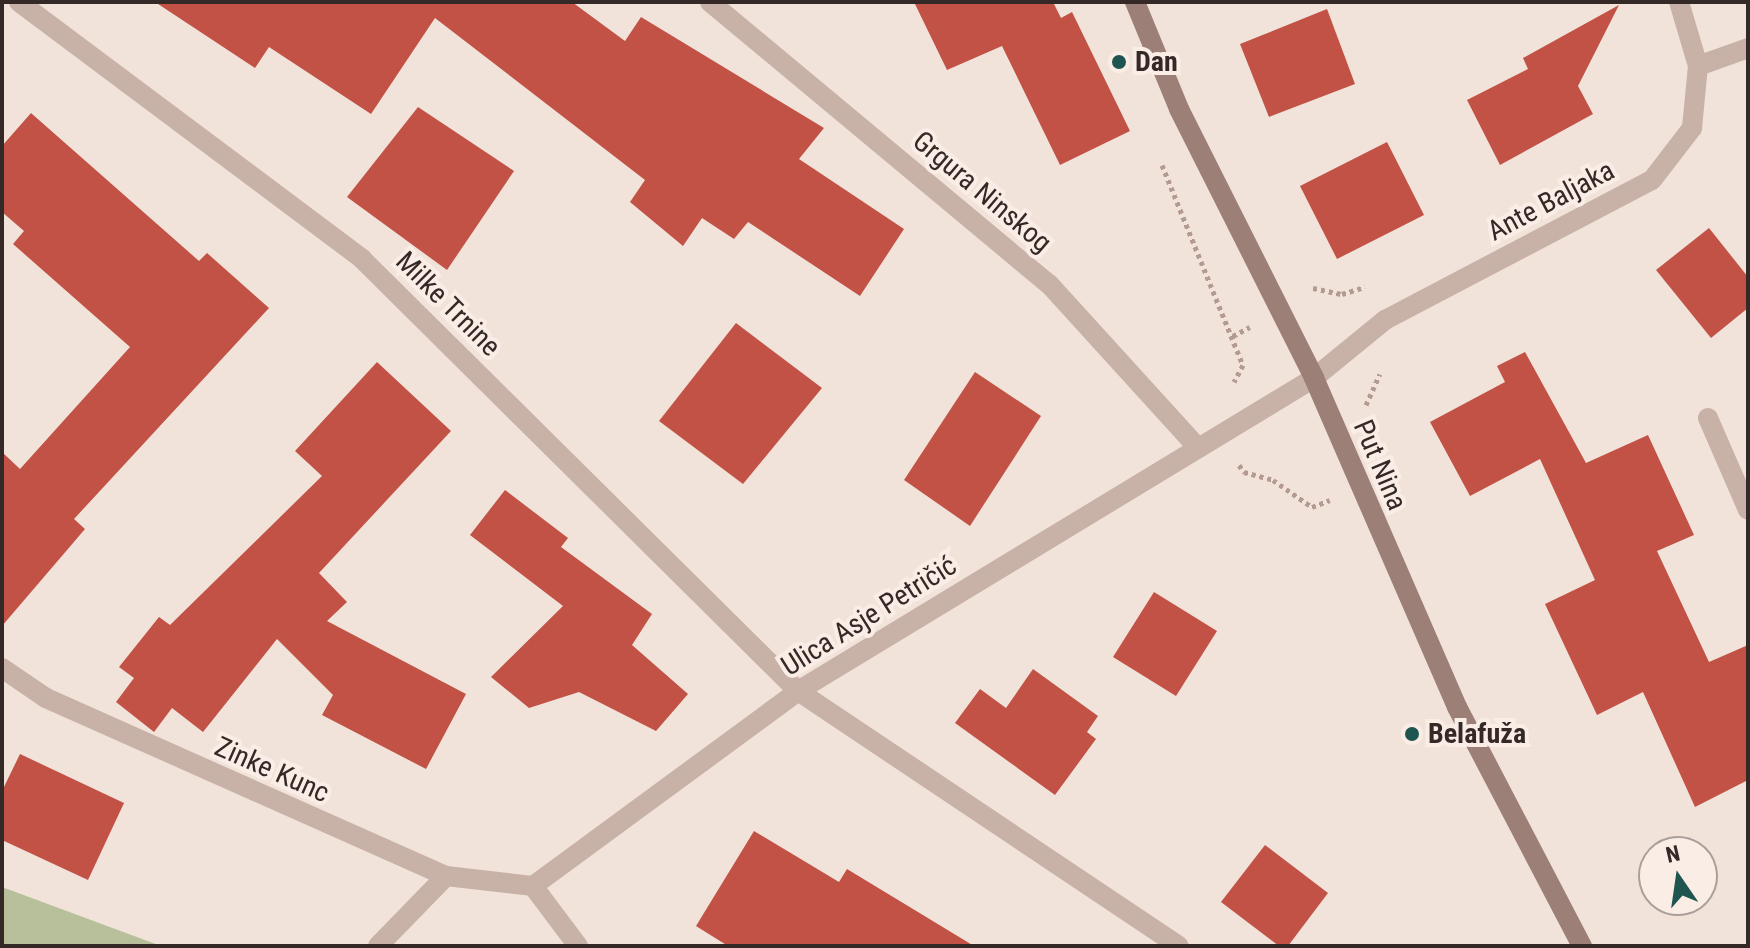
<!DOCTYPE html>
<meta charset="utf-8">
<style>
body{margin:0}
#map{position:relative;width:1750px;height:948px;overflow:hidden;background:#f1e3da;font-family:"Roboto Condensed",sans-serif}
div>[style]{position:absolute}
.green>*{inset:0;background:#b8bf9b}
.building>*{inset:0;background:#c25246}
.path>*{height:5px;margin-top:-2.5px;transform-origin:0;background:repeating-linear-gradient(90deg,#b49b91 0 4px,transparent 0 8px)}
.service>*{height:20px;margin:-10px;padding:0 10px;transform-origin:10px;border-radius:10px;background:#c8b1a6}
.minor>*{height:20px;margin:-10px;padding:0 10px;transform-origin:10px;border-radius:10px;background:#c8b1a6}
.secondary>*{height:20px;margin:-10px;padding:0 10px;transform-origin:10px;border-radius:10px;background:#9c8078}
.dots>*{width:22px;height:22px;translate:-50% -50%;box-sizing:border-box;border:4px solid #f9ede6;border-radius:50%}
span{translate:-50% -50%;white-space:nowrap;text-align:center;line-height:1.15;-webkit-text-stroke:8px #f9ede6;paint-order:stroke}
.poi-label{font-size:28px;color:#352927;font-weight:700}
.left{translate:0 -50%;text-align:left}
.street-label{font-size:28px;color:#352927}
.frame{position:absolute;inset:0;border:4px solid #352927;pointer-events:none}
.north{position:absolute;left:1638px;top:836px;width:80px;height:80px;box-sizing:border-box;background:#f9ede6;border:2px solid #ab9f9a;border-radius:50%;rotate:347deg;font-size:22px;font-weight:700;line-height:32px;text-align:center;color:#352927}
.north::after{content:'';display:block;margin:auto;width:28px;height:36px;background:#1e5550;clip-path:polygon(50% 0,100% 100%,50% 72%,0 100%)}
</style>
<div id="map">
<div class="green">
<div style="clip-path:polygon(2px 887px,161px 946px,2px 946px)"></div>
</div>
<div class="building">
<div style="clip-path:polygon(155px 2px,572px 2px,625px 41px,641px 17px,824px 128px,799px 159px,904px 229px,860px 296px,748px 222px,734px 239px,702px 218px,683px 246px,630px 202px,645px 180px,435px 18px,371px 114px,269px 47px,255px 68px)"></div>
<div style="clip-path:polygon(914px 2px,1053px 2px,1061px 18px,1072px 12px,1130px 131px,1060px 165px,1002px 46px,947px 70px)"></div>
<div style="clip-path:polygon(1619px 5px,1578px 86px,1593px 114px,1500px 165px,1467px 100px,1528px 69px,1523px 58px)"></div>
<div style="clip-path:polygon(1327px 9px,1355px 84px,1269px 117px,1240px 44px)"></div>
<div style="clip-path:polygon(418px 107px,514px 171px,447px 270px,347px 197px)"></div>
<div style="clip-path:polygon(31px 113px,199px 261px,207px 253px,269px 308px,74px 519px,85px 529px,2px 626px,2px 452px,20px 469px,130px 347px,13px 244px,24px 231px,2px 212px,2px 146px)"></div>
<div style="clip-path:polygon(1387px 142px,1424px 215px,1337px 259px,1300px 186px)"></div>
<div style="clip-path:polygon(1709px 228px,1748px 277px,1748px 308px,1711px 338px,1656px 270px)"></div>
<div style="clip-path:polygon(736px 323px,822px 388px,743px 484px,659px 421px)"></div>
<div style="clip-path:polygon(1525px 352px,1586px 463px,1648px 435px,1694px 535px,1657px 551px,1709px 662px,1748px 645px,1748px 780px,1695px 807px,1643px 692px,1597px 715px,1545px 604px,1595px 580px,1540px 459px,1470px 496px,1430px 422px,1505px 382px,1497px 366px)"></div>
<div style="clip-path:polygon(377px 362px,451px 431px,319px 573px,347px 602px,327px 621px,466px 694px,426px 769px,322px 715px,333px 695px,277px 639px,203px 732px,172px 708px,154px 732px,116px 702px,134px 678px,119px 667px,159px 617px,170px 625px,322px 476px,295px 451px)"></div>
<div style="clip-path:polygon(975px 372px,1041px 416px,970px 526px,904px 480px)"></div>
<div style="clip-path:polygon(505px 490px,568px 538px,561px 547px,652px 614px,632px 645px,688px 694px,656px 731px,579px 692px,529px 708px,491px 677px,563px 606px,470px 535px)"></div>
<div style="clip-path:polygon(1154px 592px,1217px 631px,1176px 696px,1113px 657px)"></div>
<div style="clip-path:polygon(1033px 669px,1098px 716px,1087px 732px,1096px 739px,1055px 795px,955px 723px,980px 689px,1006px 708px)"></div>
<div style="clip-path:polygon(20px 754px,124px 803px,88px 880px,2px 840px,2px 791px)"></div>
<div style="clip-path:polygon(754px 831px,839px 882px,847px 869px,974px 946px,728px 946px,696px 926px)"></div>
<div style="clip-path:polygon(1265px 845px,1328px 893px,1288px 946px,1279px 946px,1221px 902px)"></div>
</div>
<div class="path">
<div style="left:1162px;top:165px;width:216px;rotate:68deg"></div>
<div style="left:1243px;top:365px;width:19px;rotate:118deg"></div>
<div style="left:1313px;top:288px;width:30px;rotate:12deg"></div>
<div style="left:1342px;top:294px;width:24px;rotate:-17deg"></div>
<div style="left:1233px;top:336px;width:19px;rotate:-28deg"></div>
<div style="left:1366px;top:405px;width:34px;rotate:-66deg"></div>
<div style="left:1239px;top:465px;width:9px;rotate:54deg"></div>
<div style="left:1244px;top:472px;width:30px;rotate:15deg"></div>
<div style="left:1273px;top:480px;width:47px;rotate:34.7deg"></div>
<div style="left:1312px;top:507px;width:19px;rotate:-21deg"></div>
</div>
<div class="service">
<div style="left:798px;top:691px;width:458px;rotate:33.8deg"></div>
<div style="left:378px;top:946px;width:98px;rotate:-45.8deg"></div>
</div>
<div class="minor">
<div style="left:19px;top:2px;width:429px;rotate:36.8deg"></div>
<div style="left:362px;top:259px;width:614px;rotate:44.74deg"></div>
<div style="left:710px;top:2px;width:441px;rotate:39.8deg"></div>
<div style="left:1049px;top:284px;width:222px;rotate:47.7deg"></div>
<div style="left:1698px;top:66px;width:53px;rotate:-19.8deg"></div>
<div style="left:1708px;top:418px;width:100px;rotate:66.5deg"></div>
<div style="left:2px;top:668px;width:53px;rotate:34.3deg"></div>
<div style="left:46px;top:698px;width:438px;rotate:24deg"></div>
<div style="left:446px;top:876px;width:88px;rotate:6.6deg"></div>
<div style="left:578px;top:946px;width:75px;rotate:-126.9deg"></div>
<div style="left:533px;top:886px;width:329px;rotate:-36.3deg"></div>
<div style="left:798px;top:691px;width:604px;rotate:-31.24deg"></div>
<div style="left:1314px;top:378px;width:92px;rotate:-39.2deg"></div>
<div style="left:1385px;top:320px;width:301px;rotate:-27.7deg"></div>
<div style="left:1652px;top:180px;width:66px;rotate:-52.4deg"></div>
<div style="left:1692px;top:128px;width:62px;rotate:-84.5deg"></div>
<div style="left:1698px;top:66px;width:67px;rotate:-106.5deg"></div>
</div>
<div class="secondary">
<div style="left:1135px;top:2px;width:116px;rotate:67.6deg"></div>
<div style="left:1179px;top:109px;width:301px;rotate:63.3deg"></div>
<div style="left:1314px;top:378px;width:359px;rotate:66.5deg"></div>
<div style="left:1457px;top:707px;width:270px;rotate:62.4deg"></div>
</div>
<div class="dots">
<div style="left:1119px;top:62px;background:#1e5550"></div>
<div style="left:1412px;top:734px;background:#1e5550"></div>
</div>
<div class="poi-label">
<span class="left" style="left:1135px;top:62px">Dan</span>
<span class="left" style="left:1428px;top:734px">Belafuža</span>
</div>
<div class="street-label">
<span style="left:982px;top:192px;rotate:40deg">Grgura Ninskog</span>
<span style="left:1551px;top:201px;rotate:-28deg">Ante Baljaka</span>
<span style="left:448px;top:304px;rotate:45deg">Milke Trnine</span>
<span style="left:1380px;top:465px;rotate:67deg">Put Nina</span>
<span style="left:869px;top:616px;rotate:-32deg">Ulica Asje Petričić</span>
<span style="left:272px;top:770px;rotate:24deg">Zinke Kunc</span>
</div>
<div class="frame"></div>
<div class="north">N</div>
</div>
